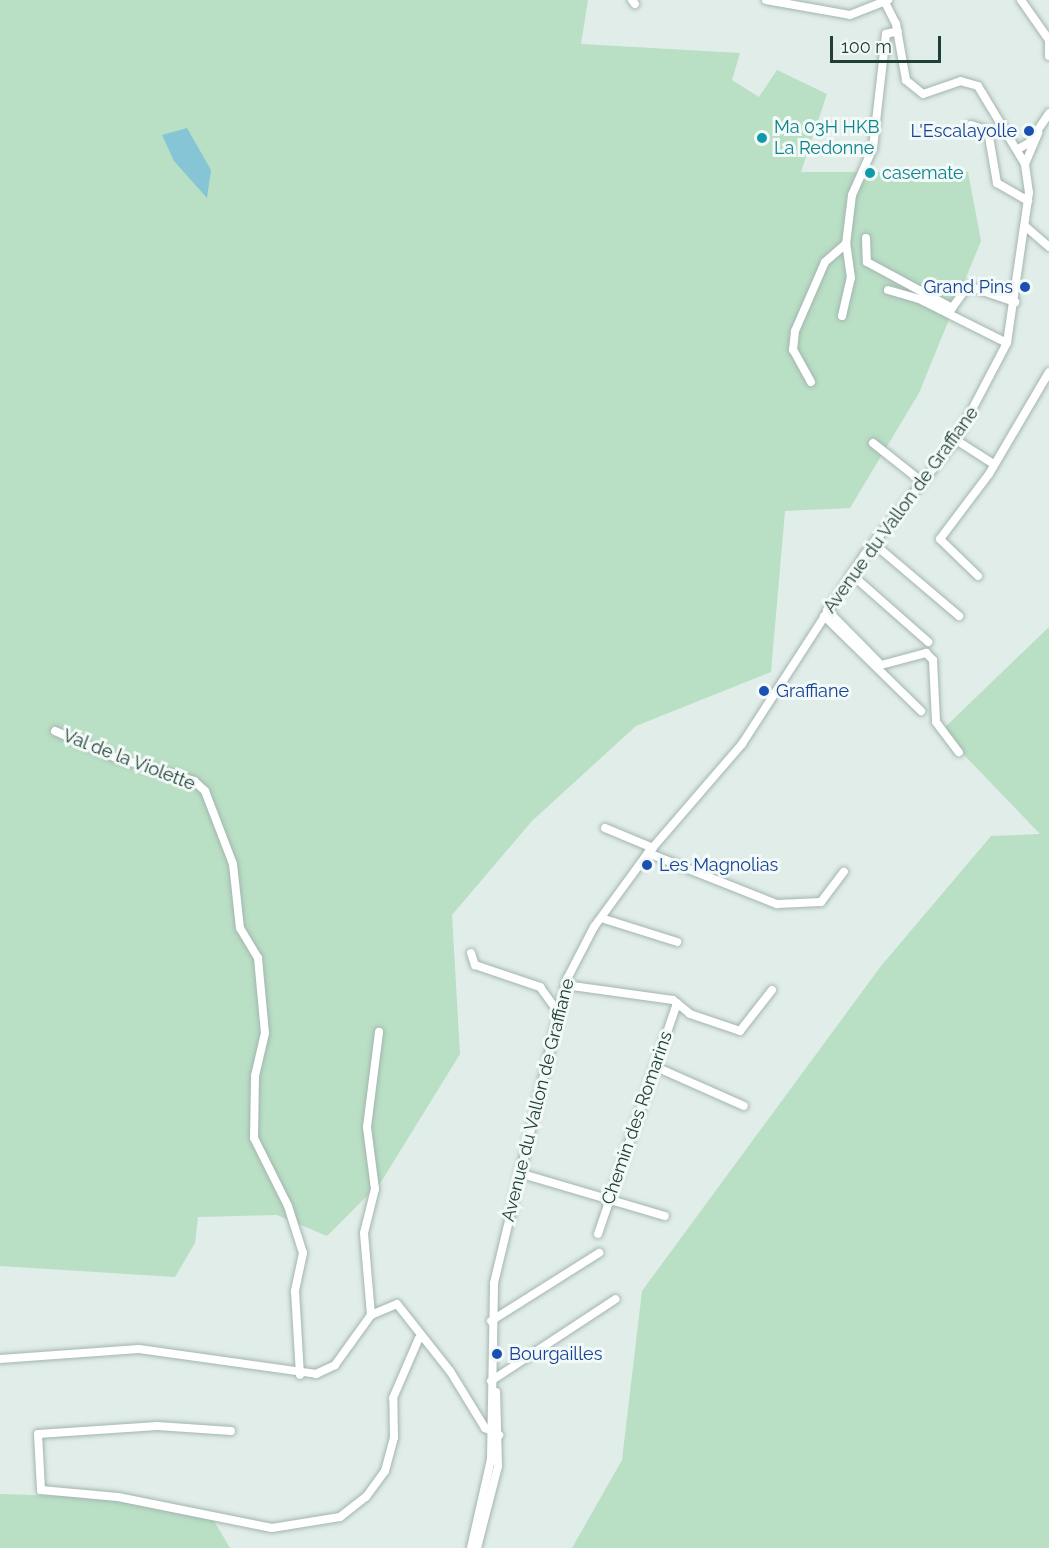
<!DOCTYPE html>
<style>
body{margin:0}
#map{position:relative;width:1049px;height:1548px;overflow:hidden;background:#e1ede8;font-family:Raleway,sans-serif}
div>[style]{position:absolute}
.green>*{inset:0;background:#b9dfc5}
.water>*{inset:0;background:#86c5d5}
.roads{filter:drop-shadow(0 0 2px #a3b5b0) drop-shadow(0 0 2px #a3b5b0)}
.minor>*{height:8px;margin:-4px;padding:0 4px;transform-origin:4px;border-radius:4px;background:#fff}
.dots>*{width:16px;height:16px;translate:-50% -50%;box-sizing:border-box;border:3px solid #f2f9f6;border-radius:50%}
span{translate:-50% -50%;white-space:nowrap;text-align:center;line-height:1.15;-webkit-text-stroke:6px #f2f9f6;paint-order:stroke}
.culture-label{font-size:18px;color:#0d838f}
.left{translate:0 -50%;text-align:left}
.transit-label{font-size:18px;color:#164399}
.right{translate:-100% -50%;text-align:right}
.street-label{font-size:18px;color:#203f38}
.scale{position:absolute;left:830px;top:36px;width:111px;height:27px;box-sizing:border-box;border:3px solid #203f38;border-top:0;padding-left:8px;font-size:18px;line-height:21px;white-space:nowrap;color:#203f38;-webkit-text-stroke:4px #f2f9f6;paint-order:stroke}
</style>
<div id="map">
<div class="green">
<div style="clip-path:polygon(0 0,588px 0,581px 44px,740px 53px,732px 80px,759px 97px,777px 70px,827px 94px,801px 172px,968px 172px,981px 241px,919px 393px,850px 508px,785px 511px,771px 672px,636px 726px,532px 821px,452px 915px,460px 1054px,381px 1182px,327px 1236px,277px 1215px,198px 1217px,195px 1243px,175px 1277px,0 1266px)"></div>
<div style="clip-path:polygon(1049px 627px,1049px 1548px,572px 1548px,622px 1460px,642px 1291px,881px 966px,991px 836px,1040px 834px,941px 731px)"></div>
<div style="clip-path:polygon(0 1494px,95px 1497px,211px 1516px,230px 1548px,0 1548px)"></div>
</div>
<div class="water">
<div style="clip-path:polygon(187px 128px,211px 170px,207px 198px,174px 161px,162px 135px)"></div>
</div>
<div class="roads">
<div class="minor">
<div style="left:632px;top:0;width:5px;rotate:53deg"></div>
<div style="left:766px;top:0;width:85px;rotate:10.1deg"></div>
<div style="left:850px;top:15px;width:41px;rotate:-21.5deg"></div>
<div style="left:1021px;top:0;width:49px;rotate:55deg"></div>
<div style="left:1049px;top:40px;width:16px;rotate:90deg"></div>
<div style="left:971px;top:125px;width:18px;rotate:19deg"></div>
<div style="left:988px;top:131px;width:53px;rotate:80.2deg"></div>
<div style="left:997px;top:183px;width:36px;rotate:30deg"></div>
<div style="left:1018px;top:149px;width:13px;rotate:-29deg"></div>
<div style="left:1029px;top:143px;width:36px;rotate:-56deg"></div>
<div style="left:1025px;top:164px;width:34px;rotate:-67deg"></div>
<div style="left:1025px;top:226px;width:32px;rotate:41deg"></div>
<div style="left:866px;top:238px;width:24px;rotate:88deg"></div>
<div style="left:867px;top:262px;width:97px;rotate:28.4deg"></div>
<div style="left:952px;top:308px;width:27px;rotate:-54deg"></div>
<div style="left:968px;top:286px;width:50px;rotate:18.8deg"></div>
<div style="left:888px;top:290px;width:32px;rotate:16deg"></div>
<div style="left:919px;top:299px;width:98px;rotate:26.6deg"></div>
<div style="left:842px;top:316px;width:39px;rotate:-77deg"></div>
<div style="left:851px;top:278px;width:34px;rotate:-98deg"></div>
<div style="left:846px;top:244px;width:49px;rotate:-83deg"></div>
<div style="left:852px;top:195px;width:51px;rotate:-65.9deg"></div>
<div style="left:873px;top:148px;width:115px;rotate:-83.5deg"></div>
<div style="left:886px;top:34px;width:12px;rotate:-14deg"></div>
<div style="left:811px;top:382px;width:37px;rotate:-119deg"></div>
<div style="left:793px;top:350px;width:19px;rotate:-84deg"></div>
<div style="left:795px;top:331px;width:75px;rotate:-66.5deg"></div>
<div style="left:825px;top:262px;width:28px;rotate:-41deg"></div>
<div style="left:956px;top:440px;width:43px;rotate:32.6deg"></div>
<div style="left:873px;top:443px;width:61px;rotate:38.4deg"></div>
<div style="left:873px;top:543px;width:113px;rotate:40.3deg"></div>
<div style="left:851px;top:574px;width:103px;rotate:41.4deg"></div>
<div style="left:978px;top:576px;width:53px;rotate:-135.8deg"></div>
<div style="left:940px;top:539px;width:81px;rotate:-53deg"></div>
<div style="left:989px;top:474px;width:118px;rotate:-59.5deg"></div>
<div style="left:827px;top:610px;width:77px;rotate:45.5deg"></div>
<div style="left:881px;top:665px;width:47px;rotate:-14.9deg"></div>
<div style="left:926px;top:653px;width:10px;rotate:45deg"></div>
<div style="left:933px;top:660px;width:62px;rotate:87.2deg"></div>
<div style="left:936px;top:722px;width:38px;rotate:53deg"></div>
<div style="left:824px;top:616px;width:136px;rotate:44.4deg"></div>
<div style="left:55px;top:731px;width:64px;rotate:23.8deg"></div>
<div style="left:114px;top:757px;width:84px;rotate:16.7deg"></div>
<div style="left:194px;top:781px;width:15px;rotate:42deg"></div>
<div style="left:205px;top:791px;width:78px;rotate:69deg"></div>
<div style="left:233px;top:864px;width:64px;rotate:83.8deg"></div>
<div style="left:240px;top:928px;width:35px;rotate:59deg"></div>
<div style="left:258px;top:958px;width:75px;rotate:84.7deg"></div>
<div style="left:265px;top:1033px;width:44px;rotate:103.1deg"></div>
<div style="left:255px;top:1076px;width:62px;rotate:90.9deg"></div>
<div style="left:254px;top:1138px;width:76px;rotate:63.4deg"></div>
<div style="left:288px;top:1206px;width:49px;rotate:72.3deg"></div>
<div style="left:303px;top:1253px;width:39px;rotate:102deg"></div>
<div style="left:295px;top:1291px;width:84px;rotate:86.6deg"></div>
<div style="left:605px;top:828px;width:52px;rotate:22.6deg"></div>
<div style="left:648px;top:853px;width:139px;rotate:21.6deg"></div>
<div style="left:777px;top:904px;width:44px;rotate:-2.6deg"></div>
<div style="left:821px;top:902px;width:38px;rotate:-53deg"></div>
<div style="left:601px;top:918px;width:80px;rotate:17.5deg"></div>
<div style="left:471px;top:953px;width:13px;rotate:72deg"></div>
<div style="left:475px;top:965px;width:69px;rotate:18.7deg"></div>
<div style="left:540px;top:987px;width:31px;rotate:54deg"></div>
<div style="left:565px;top:985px;width:109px;rotate:7.9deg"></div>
<div style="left:673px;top:1000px;width:22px;rotate:39deg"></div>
<div style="left:690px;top:1014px;width:53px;rotate:18.8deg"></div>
<div style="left:740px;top:1031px;width:52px;rotate:-52deg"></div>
<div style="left:656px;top:1067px;width:96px;rotate:23.9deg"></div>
<div style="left:519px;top:1173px;width:152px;rotate:16.4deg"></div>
<div style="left:598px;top:1234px;width:244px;rotate:-71.1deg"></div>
<div style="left:371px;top:1315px;width:82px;rotate:-94.9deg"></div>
<div style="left:364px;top:1233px;width:45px;rotate:-76deg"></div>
<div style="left:375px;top:1189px;width:63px;rotate:-97.4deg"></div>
<div style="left:367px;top:1127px;width:96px;rotate:-82.8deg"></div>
<div style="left:491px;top:1321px;width:128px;rotate:-32.2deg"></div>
<div style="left:0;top:1359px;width:139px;rotate:-4.1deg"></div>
<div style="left:139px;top:1349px;width:179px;rotate:8deg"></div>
<div style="left:316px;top:1374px;width:21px;rotate:-25deg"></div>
<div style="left:335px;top:1365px;width:62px;rotate:-54.2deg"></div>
<div style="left:371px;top:1315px;width:28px;rotate:-23deg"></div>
<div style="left:397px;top:1304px;width:85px;rotate:51.7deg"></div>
<div style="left:450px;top:1371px;width:67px;rotate:58.4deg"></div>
<div style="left:485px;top:1428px;width:16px;rotate:27deg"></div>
<div style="left:491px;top:1381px;width:149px;rotate:-33.3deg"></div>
<div style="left:231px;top:1431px;width:74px;rotate:-176.1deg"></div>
<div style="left:157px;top:1426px;width:119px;rotate:176.2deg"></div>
<div style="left:38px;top:1434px;width:56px;rotate:86.9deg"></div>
<div style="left:41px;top:1490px;width:77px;rotate:5.2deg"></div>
<div style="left:118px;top:1497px;width:157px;rotate:11.4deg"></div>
<div style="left:272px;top:1528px;width:69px;rotate:-9.2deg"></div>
<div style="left:340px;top:1517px;width:33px;rotate:-38deg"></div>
<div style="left:366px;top:1497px;width:32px;rotate:-54deg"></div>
<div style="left:385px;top:1471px;width:35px;rotate:-75deg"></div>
<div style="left:394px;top:1437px;width:39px;rotate:-91deg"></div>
<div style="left:393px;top:1398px;width:65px;rotate:-66.6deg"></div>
<div style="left:471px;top:1548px;width:91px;rotate:-77.3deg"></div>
<div style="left:491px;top:1459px;width:176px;rotate:-89deg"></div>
<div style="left:494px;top:1283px;width:313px;rotate:-76.5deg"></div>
<div style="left:567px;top:979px;width:59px;rotate:-62.6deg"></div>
<div style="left:594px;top:927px;width:92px;rotate:-53.9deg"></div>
<div style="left:648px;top:853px;width:144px;rotate:-49.2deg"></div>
<div style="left:742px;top:744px;width:226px;rotate:-57.1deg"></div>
<div style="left:865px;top:554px;width:146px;rotate:-51.4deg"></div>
<div style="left:956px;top:440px;width:110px;rotate:-62.3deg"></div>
<div style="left:1007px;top:343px;width:152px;rotate:-81.7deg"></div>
<div style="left:1029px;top:193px;width:29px;rotate:-98deg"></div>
<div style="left:1025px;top:164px;width:91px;rotate:-121.1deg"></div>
<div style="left:978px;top:86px;width:18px;rotate:-164deg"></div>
<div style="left:961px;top:81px;width:40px;rotate:161.1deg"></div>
<div style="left:923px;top:94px;width:22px;rotate:-141deg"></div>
<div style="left:906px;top:80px;width:57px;rotate:-100.1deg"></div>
<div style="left:896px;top:24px;width:27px;rotate:-117deg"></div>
<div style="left:477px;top:1548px;width:85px;rotate:-75.6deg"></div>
<div style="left:498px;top:1466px;width:74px;rotate:-91.5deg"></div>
</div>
</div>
<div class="dots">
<div style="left:1029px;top:131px;background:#1a4fb4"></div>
<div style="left:762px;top:138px;background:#0f9aa8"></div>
<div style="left:870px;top:173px;background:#0f9aa8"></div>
<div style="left:1025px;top:287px;background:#1a4fb4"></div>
<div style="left:764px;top:691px;background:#1a4fb4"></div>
<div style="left:647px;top:865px;background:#1a4fb4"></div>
<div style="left:497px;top:1354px;background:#1a4fb4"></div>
</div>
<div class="culture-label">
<span class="left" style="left:774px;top:138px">Ma 03H HKB<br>La Redonne</span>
<span class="left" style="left:882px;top:173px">casemate</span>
</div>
<div class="transit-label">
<span class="right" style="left:1017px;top:131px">L'Escalayolle</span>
<span class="right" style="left:1013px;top:287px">Grand Pins</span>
<span class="left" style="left:776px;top:691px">Graffiane</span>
<span class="left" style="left:659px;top:865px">Les Magnolias</span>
<span class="left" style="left:509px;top:1354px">Bourgailles</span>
</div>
<div class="street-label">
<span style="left:901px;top:510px;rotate:-54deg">Avenue du Vallon de Graffiane</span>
<span style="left:129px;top:760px;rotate:21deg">Val de la Violette</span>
<span style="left:538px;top:1100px;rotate:-76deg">Avenue du Vallon de Graffiane</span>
<span style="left:637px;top:1118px;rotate:-71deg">Chemin des Romarins</span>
</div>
<div class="scale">100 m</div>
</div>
